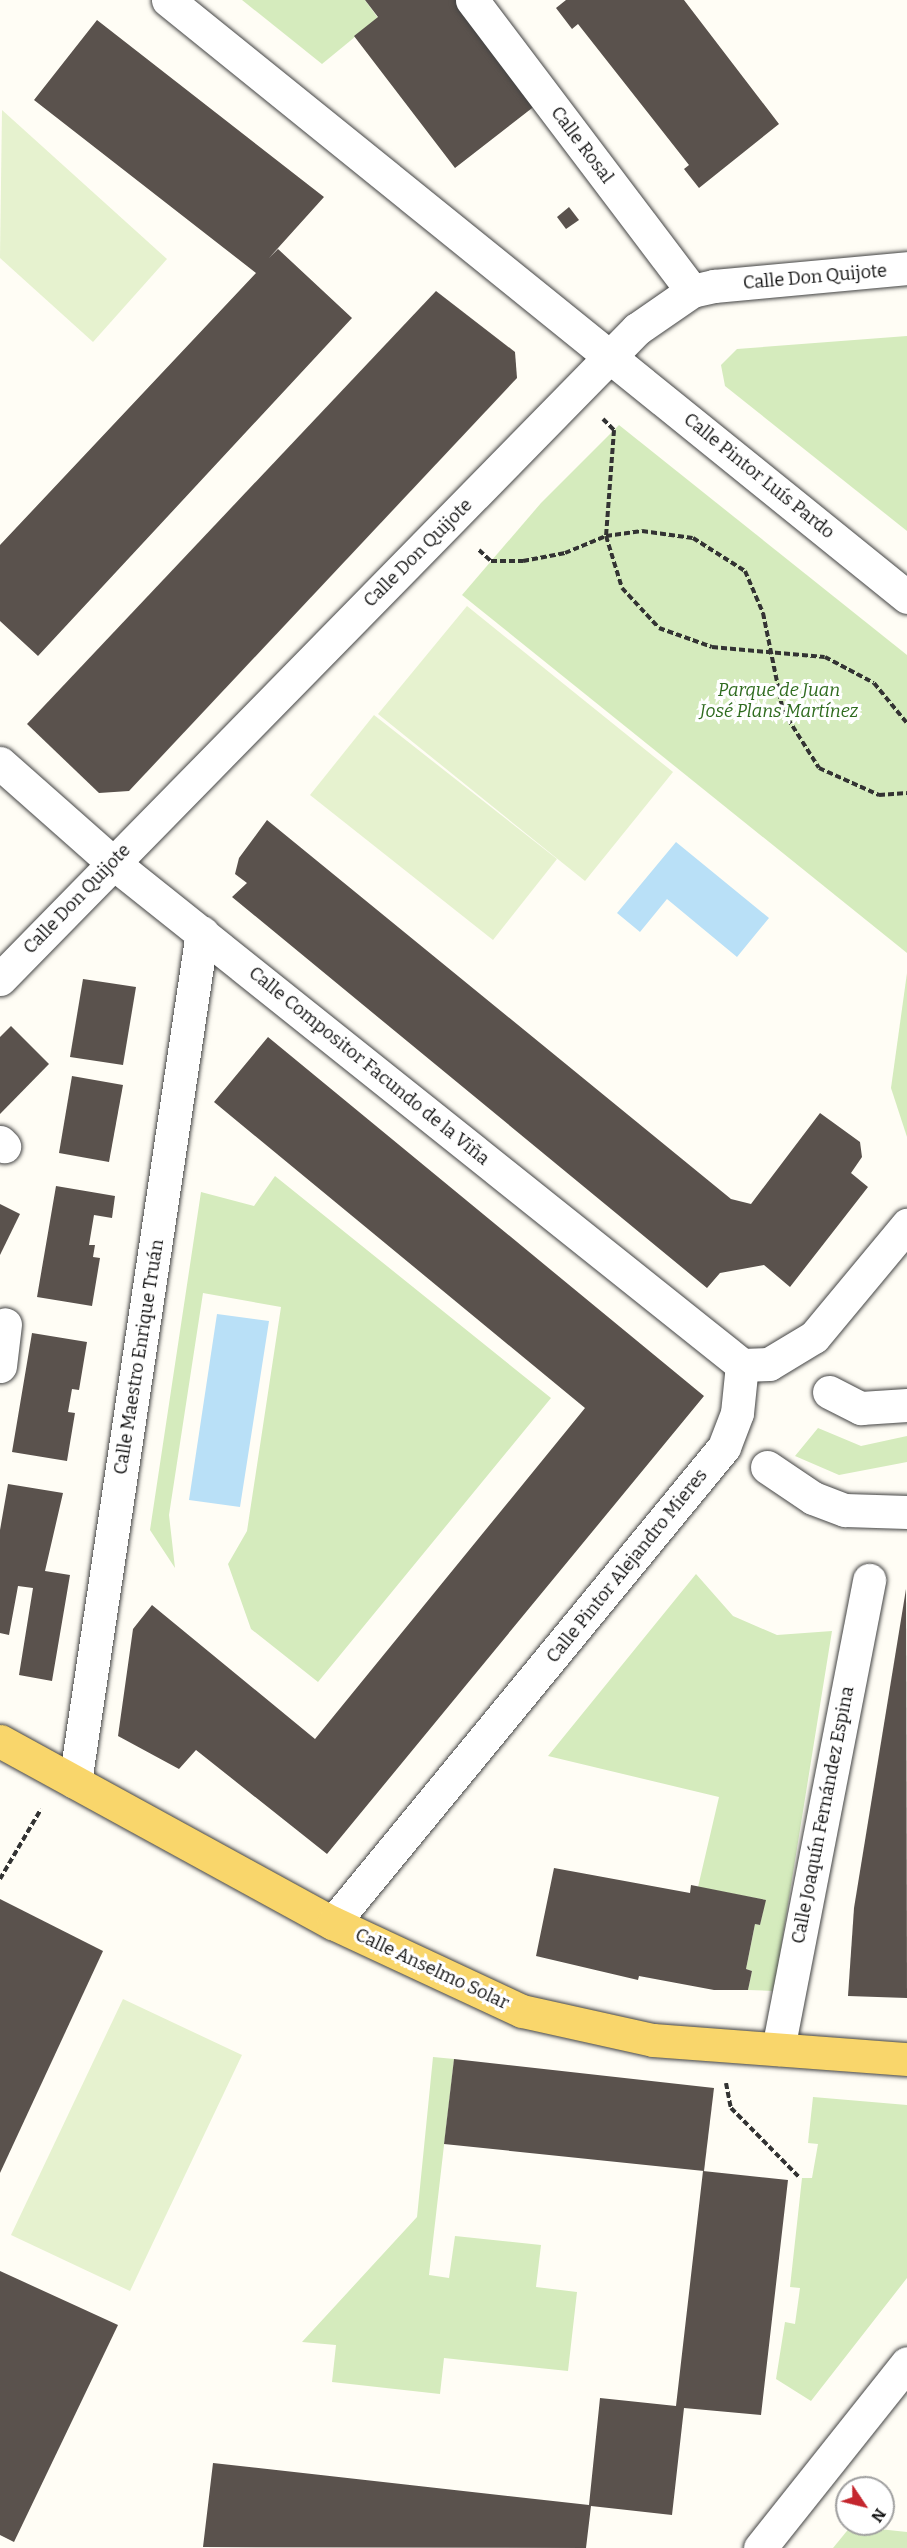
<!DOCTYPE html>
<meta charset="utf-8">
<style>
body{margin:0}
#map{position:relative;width:907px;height:2548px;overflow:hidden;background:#fffdf5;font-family:Bitter,serif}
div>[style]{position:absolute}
.green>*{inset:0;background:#d5ebbd}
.pitch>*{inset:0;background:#e6f2cf}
.water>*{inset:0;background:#b9e0f7}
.building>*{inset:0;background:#5a524d}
.path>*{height:4px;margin-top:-2px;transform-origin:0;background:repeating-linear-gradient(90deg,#333 0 6px,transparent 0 9px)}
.roads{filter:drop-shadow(0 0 2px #444) drop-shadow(0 0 2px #444)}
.minor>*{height:33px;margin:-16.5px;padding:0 16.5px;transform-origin:16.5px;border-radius:16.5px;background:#fff}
.major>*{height:33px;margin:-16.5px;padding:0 16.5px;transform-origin:16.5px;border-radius:16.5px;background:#f9d66b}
span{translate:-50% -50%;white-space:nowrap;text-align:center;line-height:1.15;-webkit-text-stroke:6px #fff;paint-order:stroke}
.street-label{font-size:18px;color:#111}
.park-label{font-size:18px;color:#2f6b1f;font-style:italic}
.north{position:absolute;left:835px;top:2476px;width:60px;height:60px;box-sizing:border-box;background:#fff;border:2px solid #a0a0a0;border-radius:50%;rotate:125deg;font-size:16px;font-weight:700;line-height:24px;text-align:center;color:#111}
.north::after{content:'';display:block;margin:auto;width:21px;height:27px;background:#c4262e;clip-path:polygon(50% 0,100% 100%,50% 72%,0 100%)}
</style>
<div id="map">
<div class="green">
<div style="clip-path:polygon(242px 0,365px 0,378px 18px,322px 64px)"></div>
<div style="clip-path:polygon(907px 336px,907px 531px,725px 386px,721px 365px,737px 349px)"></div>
<div style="clip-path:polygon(619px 425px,907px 655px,907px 953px,462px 595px,541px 503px)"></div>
<div style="clip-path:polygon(907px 973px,907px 1137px,891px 1088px)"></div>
<div style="clip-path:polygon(275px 1176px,551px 1398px,318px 1682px,251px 1629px,228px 1564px,247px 1531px,281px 1307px,203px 1293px,169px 1515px,175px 1568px,150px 1530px,201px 1192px,254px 1206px)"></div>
<div style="clip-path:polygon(818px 1428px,861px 1446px,907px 1436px,907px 1462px,839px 1475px,795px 1456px)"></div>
<div style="clip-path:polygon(696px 1574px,733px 1616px,777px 1635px,832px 1631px,774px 1991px,748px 1990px,752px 1971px,746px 1969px,755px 1924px,760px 1925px,765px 1900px,698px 1887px,719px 1797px,548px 1756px)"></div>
<div style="clip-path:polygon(433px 2057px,454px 2059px,429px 2275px,449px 2278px,455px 2236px,541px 2245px,536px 2287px,577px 2292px,568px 2371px,444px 2358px,440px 2394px,332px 2382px,336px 2345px,302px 2342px,417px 2217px)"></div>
<div style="clip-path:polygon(813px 2097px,907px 2105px,907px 2278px,811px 2401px,776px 2379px,785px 2322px,795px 2324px,800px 2288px,790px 2287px,802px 2178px,812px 2178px,818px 2144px,808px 2143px)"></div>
<div style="clip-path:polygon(851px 2526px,907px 2532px,907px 2548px,833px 2548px)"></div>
</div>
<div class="pitch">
<div style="clip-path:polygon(2px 110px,167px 259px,93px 342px,0 258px)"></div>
<div style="clip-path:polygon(467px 606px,673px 772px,585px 881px,378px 714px)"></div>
<div style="clip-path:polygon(374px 715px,557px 859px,493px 940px,310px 795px)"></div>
<div style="clip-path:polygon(123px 1999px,242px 2055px,130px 2291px,11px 2235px)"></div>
</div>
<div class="water">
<div style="clip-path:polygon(676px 842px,769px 918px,737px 957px,667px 899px,640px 932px,617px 913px)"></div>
<div style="clip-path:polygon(217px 1314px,269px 1321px,240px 1507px,189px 1500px)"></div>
</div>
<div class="building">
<div style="clip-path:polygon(365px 0,456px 0,536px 105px,455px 168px,354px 36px,378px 17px)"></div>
<div style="clip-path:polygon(566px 0,684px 0,779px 124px,699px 188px,684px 169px,689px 165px,578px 24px,572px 29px,556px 8px)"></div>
<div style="clip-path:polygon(97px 20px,324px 197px,269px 258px,278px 249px,352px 318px,38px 656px,0 621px,0 545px,256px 273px,34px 100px)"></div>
<div style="clip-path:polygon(569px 207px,579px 220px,566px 229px,557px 217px)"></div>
<div style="clip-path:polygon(436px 291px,515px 352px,517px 378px,129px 791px,99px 793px,27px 724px)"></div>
<div style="clip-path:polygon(267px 820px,731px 1199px,751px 1204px,820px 1113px,860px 1142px,862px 1157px,851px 1173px,868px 1187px,790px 1287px,764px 1265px,720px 1273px,707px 1288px,232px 897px,247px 883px,235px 874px,239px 858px)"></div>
<div style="clip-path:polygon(83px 979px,136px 987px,123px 1065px,70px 1057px)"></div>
<div style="clip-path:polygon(11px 1026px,49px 1064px,0 1114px,0 1037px)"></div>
<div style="clip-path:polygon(268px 1037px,704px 1396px,327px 1854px,196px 1750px,179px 1769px,118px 1736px,133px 1629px,152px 1605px,315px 1739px,585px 1408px,214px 1102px)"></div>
<div style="clip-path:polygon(72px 1076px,123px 1085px,109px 1162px,59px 1153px)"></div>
<div style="clip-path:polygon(56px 1186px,115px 1196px,112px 1218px,94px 1215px,89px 1245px,95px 1245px,93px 1257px,100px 1258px,92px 1306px,37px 1297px)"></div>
<div style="clip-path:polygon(0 1204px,20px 1214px,0 1255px)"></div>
<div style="clip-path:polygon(32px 1333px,87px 1342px,79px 1390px,72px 1389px,68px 1412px,75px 1413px,67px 1461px,12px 1452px)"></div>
<div style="clip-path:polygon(8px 1484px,63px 1493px,45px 1571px,70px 1575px,52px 1681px,19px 1675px,33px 1588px,18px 1586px,9px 1635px,0 1633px,0 1530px)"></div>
<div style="clip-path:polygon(906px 1589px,907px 1998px,848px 1996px,854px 1908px)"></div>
<div style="clip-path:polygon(554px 1868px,690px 1893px,691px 1885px,766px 1900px,760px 1925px,755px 1924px,746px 1969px,752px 1971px,748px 1990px,714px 1990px,639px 1976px,638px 1980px,536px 1956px)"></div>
<div style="clip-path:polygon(0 1899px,103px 1951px,0 2173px)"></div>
<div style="clip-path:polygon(454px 2059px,714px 2088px,704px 2171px,444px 2144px)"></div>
<div style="clip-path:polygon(703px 2171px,788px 2180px,761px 2415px,684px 2408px,672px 2515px,591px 2506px,586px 2548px,203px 2547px,213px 2463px,589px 2505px,600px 2398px,676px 2406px)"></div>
<div style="clip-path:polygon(0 2271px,118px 2325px,14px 2542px,0 2535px)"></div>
</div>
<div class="path">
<div style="left:603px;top:419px;width:16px;rotate:45deg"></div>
<div style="left:614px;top:430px;width:106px;rotate:94.3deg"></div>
<div style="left:606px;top:536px;width:54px;rotate:72.9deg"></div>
<div style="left:622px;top:588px;width:54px;rotate:47.2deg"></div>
<div style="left:659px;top:628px;width:56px;rotate:19.7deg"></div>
<div style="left:712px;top:647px;width:113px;rotate:5.1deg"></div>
<div style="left:825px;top:657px;width:55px;rotate:28deg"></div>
<div style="left:874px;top:683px;width:52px;rotate:50.5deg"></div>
<div style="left:479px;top:550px;width:16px;rotate:43deg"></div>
<div style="left:491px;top:561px;width:32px"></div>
<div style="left:523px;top:561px;width:43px;rotate:-10.8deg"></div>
<div style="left:565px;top:553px;width:44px;rotate:-22.5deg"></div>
<div style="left:606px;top:536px;width:36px;rotate:-8deg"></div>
<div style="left:642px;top:531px;width:51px;rotate:7.8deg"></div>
<div style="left:693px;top:538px;width:62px;rotate:32.4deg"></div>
<div style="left:745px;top:571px;width:46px;rotate:66.8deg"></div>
<div style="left:763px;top:613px;width:100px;rotate:78.5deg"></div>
<div style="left:783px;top:711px;width:67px;rotate:57.7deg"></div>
<div style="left:819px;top:768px;width:66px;rotate:24.2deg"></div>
<div style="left:879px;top:795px;width:28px;rotate:-4deg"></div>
<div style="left:0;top:1879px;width:81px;rotate:-59.6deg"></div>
<div style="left:726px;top:2083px;width:25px;rotate:79deg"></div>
<div style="left:731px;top:2108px;width:97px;rotate:45.4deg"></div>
</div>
<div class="roads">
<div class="minor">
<div style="left:168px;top:0;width:950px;rotate:38.93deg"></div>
<div style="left:472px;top:0;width:365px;rotate:52.9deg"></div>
<div style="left:0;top:763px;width:149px;rotate:41.5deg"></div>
<div style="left:112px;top:862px;width:806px;rotate:38.6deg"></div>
<div style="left:0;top:979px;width:910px;rotate:-45.58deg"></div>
<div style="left:637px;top:329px;width:67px;rotate:-34.6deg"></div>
<div style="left:692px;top:291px;width:23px;rotate:-13deg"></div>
<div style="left:714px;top:286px;width:194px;rotate:-5.3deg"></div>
<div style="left:0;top:1142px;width:6px;rotate:45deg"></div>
<div style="left:742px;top:1365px;width:27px;rotate:-2deg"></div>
<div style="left:769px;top:1364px;width:52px;rotate:-31deg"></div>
<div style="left:814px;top:1337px;width:146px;rotate:-50.3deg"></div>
<div style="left:0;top:1366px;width:42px;rotate:-83.2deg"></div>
<div style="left:829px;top:1392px;width:36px;rotate:27deg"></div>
<div style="left:861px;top:1408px;width:46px;rotate:-3.7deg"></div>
<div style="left:767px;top:1467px;width:55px;rotate:34deg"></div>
<div style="left:813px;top:1498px;width:34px;rotate:21deg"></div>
<div style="left:845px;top:1510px;width:62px;rotate:1.8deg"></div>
<div style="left:75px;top:1782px;width:859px;rotate:-81.5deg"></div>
<div style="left:333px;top:1923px;width:616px;rotate:-50.6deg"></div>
<div style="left:724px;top:1447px;width:36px;rotate:-69deg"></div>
<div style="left:737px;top:1413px;width:48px;rotate:-84.1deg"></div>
<div style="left:778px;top:2049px;width:478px;rotate:-79deg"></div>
<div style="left:760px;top:2548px;width:236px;rotate:-51.5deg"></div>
</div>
<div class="major">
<div style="left:0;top:1741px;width:379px;rotate:28.7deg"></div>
<div style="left:333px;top:1923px;width:208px;rotate:25deg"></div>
<div style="left:522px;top:2011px;width:134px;rotate:12.5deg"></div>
<div style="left:653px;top:2040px;width:255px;rotate:4.3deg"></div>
</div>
</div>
<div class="street-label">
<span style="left:582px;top:145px;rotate:53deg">Calle Rosal</span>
<span style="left:815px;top:277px;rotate:-5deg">Calle Don Quijote</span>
<span style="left:759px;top:476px;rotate:39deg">Calle Pintor Luís Pardo</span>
<span style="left:418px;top:553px;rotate:-45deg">Calle Don Quijote</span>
<span style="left:77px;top:899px;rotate:-46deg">Calle Don Quijote</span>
<span style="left:369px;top:1066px;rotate:39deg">Calle Compositor Facundo de la Viña</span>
<span style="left:139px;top:1357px;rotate:-81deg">Calle Maestro Enrique Truán</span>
<span style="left:627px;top:1566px;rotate:-51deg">Calle Pintor Alejandro Mieres</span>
<span style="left:823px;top:1815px;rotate:-79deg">Calle Joaquín Fernández Espina</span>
<span style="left:432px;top:1969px;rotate:25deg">Calle Anselmo Solar</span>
</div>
<div class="park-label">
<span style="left:779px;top:701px">Parque de Juan<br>José Plans Martínez</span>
</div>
<div class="north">N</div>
</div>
